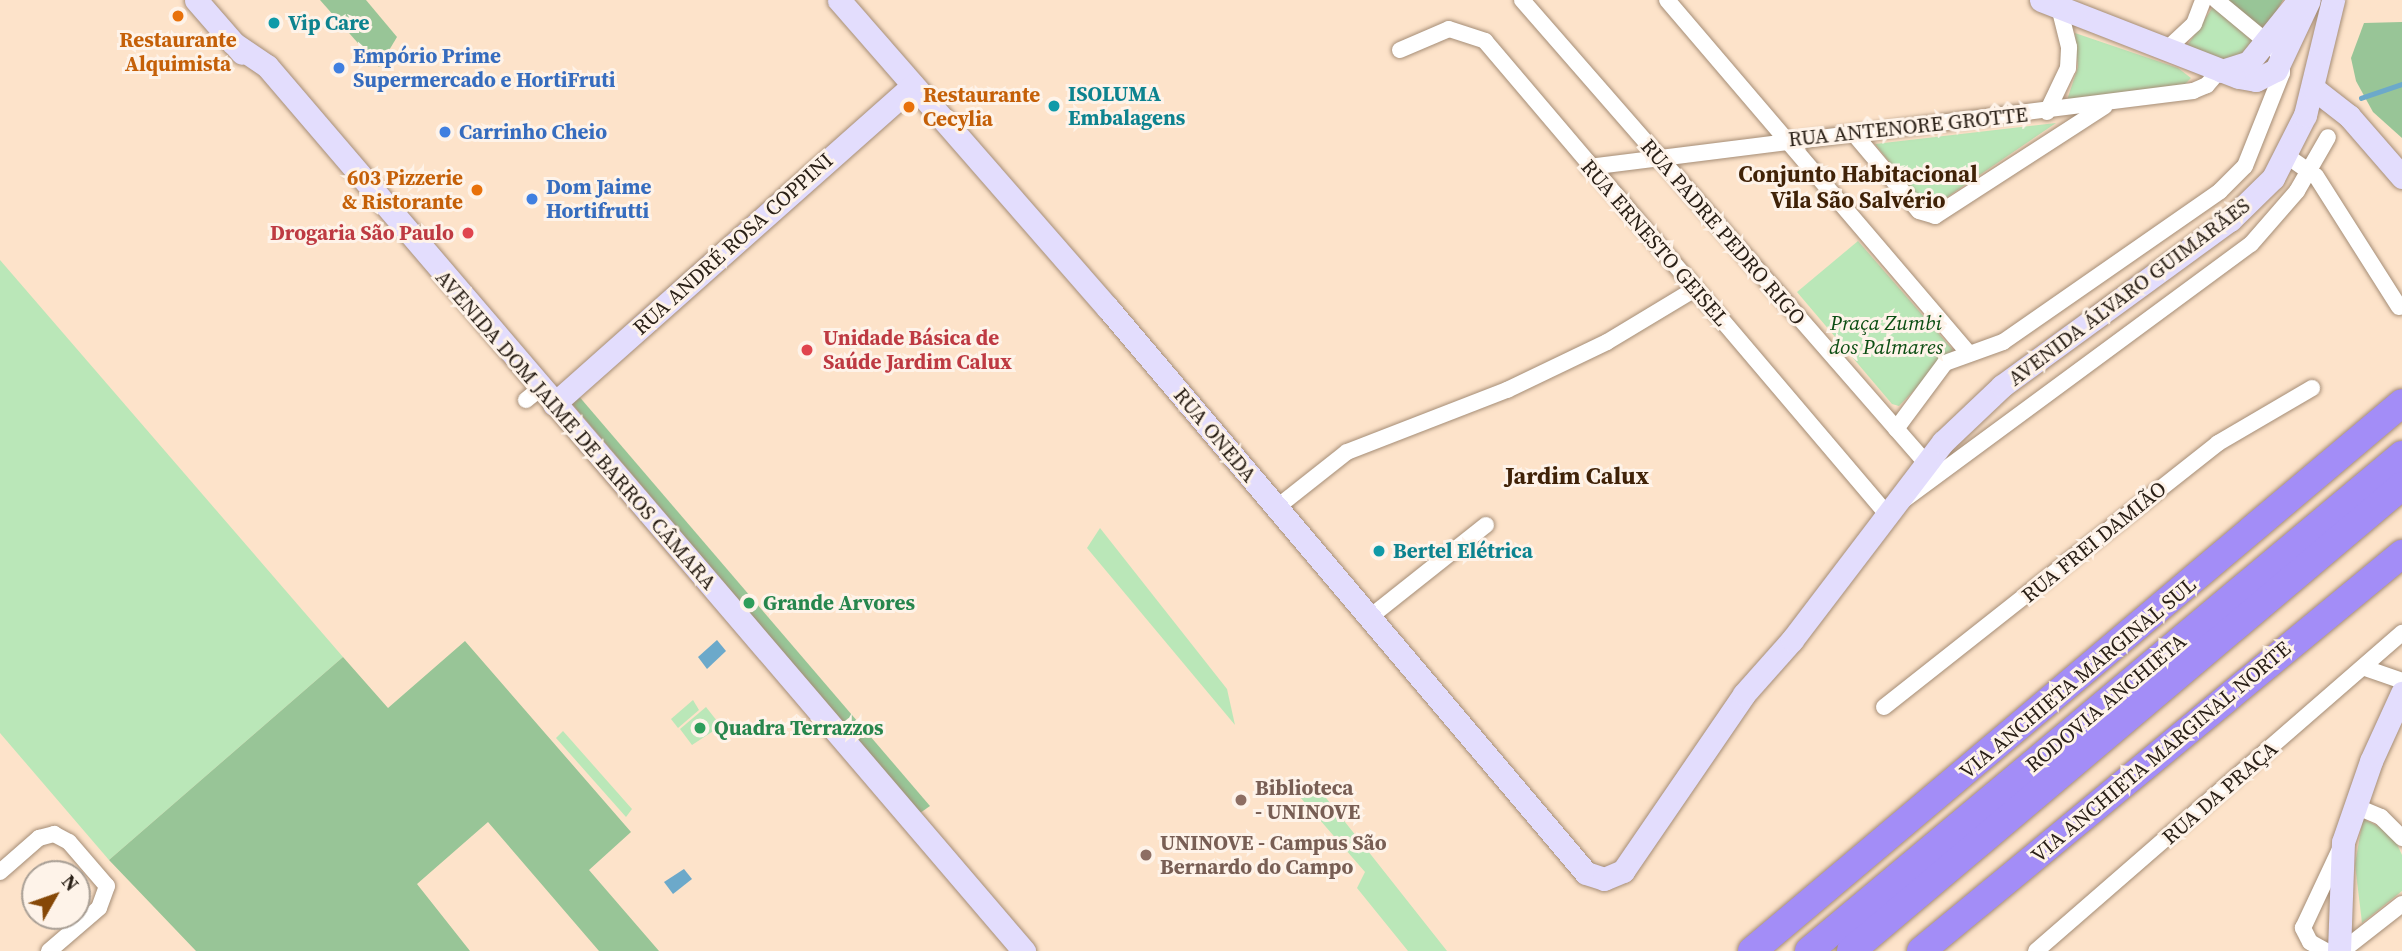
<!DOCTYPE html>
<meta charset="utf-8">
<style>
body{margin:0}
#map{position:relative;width:2402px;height:951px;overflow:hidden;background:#fde3ca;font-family:"Source Serif 4",serif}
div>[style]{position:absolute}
.green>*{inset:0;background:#bae7b8}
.forest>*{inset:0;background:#98c597}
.water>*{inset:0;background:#6ca9ca}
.stream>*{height:4.5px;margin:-2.25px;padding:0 2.25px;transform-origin:2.25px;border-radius:2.25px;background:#6ca9ca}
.roads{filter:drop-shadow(0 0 2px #a58d76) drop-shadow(0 0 2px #a58d76)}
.street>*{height:16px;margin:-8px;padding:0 8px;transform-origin:8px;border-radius:8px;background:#fff}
.secondary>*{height:23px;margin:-11.5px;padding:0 11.5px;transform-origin:11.5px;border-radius:11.5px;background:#e3ddfd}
.highway>*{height:28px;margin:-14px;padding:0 14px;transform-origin:14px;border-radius:14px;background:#a38df7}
.dots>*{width:19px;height:19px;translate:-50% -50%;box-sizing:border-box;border:4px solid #fef3e9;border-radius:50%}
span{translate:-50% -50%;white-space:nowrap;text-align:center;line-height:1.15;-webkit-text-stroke:6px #fef3e9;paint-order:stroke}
.culture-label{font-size:21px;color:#0d838f;font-weight:700}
.left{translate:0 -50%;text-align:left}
.food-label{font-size:21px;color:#c56008;font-weight:700}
.right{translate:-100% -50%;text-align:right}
.shop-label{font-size:21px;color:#366cbe;font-weight:700}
.street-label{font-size:21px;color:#2a2017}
.health-label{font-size:21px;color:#be3a42;font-weight:700}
.park-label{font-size:21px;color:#0b4d12;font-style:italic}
.leisure-label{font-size:21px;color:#27864d;font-weight:700}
.education-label{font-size:21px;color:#785e54;font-weight:700}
.neighbourhood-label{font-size:23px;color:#402207;font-weight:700}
.quarter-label{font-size:24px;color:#402207;font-weight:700}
.north{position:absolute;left:21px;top:860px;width:70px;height:70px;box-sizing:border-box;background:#fef3e9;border:2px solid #a99f95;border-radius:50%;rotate:50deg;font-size:19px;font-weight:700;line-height:28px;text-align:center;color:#2a2017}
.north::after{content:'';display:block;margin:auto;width:24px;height:32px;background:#864807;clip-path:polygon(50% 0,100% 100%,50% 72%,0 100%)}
</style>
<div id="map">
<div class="green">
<div style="clip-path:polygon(2213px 7px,2255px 43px,2242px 61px,2221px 63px,2187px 46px)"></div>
<div style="clip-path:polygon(2075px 33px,2178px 68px,2191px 78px,2185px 84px,2067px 100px,2078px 67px)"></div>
<div style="clip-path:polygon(2056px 123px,1937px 204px,1921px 201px,1875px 144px)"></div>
<div style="clip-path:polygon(1858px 241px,1953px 350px,1899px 406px,1892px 404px,1797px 292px)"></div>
<div style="clip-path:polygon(0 260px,343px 657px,109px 860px,0 733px)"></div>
<div style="clip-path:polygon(1100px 528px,1227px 689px,1235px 725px,1087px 548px)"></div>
<div style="clip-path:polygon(693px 700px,699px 710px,678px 728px,671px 719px)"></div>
<div style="clip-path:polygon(706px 707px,721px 726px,692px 745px,680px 729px)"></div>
<div style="clip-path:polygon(563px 731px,632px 809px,626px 817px,556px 738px)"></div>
<div style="clip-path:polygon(1315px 784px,1447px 951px,1408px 951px,1357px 888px,1365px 872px,1300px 797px)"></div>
<div style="clip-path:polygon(2363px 819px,2380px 827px,2396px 842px,2402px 855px,2402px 891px,2362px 923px,2355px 864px)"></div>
</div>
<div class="forest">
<div style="clip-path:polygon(320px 0,366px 0,397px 37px,379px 67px)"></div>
<div style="clip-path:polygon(2224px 0,2283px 0,2264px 32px)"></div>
<div style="clip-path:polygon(2402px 22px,2402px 138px,2373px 112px,2356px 81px,2351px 58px,2364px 23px)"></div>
<div style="clip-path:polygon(577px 394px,930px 806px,920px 813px,568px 399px)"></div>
<div style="clip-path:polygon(465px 641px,631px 832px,589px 870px,659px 951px,599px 951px,488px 822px,417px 884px,470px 951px,196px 951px,109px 860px,343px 657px,388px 708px)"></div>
</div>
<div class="water">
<div style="clip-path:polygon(717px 640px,726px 651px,707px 669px,698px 657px)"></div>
<div style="clip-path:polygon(684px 869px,692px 879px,673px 894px,664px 882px)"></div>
</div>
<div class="stream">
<div style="left:2361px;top:98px;width:43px;rotate:-18.9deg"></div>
</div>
<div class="roads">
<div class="street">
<div style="left:1522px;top:0;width:614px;rotate:48.89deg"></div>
<div style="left:1667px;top:0;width:465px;rotate:49.5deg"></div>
<div style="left:1400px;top:50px;width:53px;rotate:-23.2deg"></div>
<div style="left:1449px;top:29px;width:38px;rotate:18deg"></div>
<div style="left:1485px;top:41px;width:619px;rotate:49.65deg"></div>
<div style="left:1886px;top:513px;width:453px;rotate:-36.4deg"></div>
<div style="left:2251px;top:244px;width:70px;rotate:-49deg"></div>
<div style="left:2297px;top:191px;width:62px;rotate:-60.1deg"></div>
<div style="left:2166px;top:50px;width:38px;rotate:-43deg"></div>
<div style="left:2194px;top:24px;width:26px;rotate:-69deg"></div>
<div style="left:2047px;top:112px;width:49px;rotate:-64.5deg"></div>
<div style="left:2068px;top:68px;width:21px;rotate:-87deg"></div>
<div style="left:2069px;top:47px;width:41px;rotate:-104deg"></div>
<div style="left:1855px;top:135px;width:99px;rotate:49.9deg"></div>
<div style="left:1919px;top:211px;width:17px;rotate:17deg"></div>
<div style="left:1935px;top:216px;width:202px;rotate:-32.9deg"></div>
<div style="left:2287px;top:156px;width:35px;rotate:35deg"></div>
<div style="left:2316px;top:176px;width:155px;rotate:57.6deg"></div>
<div style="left:1589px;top:167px;width:609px;rotate:-7.17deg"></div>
<div style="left:2193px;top:91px;width:15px;rotate:-23deg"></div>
<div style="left:2207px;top:85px;width:20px;rotate:-49deg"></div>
<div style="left:526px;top:400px;width:19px;rotate:-39deg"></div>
<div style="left:1896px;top:429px;width:82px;rotate:-53.4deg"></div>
<div style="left:1945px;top:363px;width:62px;rotate:-19.9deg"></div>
<div style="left:2003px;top:342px;width:264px;rotate:-34.8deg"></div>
<div style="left:2220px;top:191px;width:35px;rotate:-45deg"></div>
<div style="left:2245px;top:166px;width:100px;rotate:-68.3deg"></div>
<div style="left:2282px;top:73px;width:13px;rotate:-90deg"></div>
<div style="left:2282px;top:60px;width:14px;rotate:-124deg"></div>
<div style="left:2274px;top:48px;width:75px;rotate:-140.4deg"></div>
<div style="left:1276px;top:508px;width:90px;rotate:-38.3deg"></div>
<div style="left:1347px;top:452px;width:172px;rotate:-21.2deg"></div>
<div style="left:1507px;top:390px;width:111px;rotate:-25.6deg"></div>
<div style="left:1607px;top:342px;width:103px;rotate:-31.1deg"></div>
<div style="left:1370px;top:617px;width:148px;rotate:-38.4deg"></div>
<div style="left:2365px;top:668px;width:39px;rotate:19deg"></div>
<div style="left:1884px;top:707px;width:426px;rotate:-38.3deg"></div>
<div style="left:2218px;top:443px;width:109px;rotate:-30.3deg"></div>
<div style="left:2355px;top:806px;width:28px;rotate:23deg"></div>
<div style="left:2381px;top:817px;width:30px;rotate:45deg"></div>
<div style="left:0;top:872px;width:52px;rotate:-41.1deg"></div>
<div style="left:39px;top:838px;width:16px;rotate:-15deg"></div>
<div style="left:54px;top:834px;width:17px;rotate:28deg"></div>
<div style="left:69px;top:842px;width:58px;rotate:49.2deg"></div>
<div style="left:107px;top:886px;width:23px;rotate:110deg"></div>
<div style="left:99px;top:908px;width:66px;rotate:139.3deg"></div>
<div style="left:2036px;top:951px;width:485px;rotate:-41deg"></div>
<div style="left:2326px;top:951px;width:18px;rotate:-151deg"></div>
<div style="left:2310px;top:942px;width:16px;rotate:-117deg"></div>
<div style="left:2303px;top:928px;width:85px;rotate:-64.9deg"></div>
<div style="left:2342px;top:951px;width:76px;rotate:-38.1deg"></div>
</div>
<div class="secondary">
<div style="left:196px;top:0;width:70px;rotate:49deg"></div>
<div style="left:839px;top:0;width:408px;rotate:48.9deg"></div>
<div style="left:1107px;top:307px;width:741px;rotate:49.76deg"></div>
<div style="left:1586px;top:873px;width:19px;rotate:18deg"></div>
<div style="left:1604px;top:879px;width:21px;rotate:-23deg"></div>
<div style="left:1623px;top:871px;width:214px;rotate:-55.6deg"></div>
<div style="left:1744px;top:694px;width:72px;rotate:-48.4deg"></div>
<div style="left:1792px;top:640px;width:249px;rotate:-52.7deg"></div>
<div style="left:1943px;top:442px;width:81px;rotate:-43.5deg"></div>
<div style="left:2002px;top:386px;width:282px;rotate:-36.1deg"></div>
<div style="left:2230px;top:220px;width:60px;rotate:-44.3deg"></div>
<div style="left:2273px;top:178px;width:71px;rotate:-63.1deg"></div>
<div style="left:2305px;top:115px;width:118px;rotate:-76.3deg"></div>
<div style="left:2041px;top:0;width:212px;rotate:21.3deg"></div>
<div style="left:2239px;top:77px;width:17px;rotate:10deg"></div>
<div style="left:2256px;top:80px;width:22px;rotate:-27deg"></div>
<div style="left:2276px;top:70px;width:77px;rotate:-64.8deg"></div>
<div style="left:233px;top:43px;width:41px;rotate:34.1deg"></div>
<div style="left:267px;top:66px;width:1165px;rotate:49.46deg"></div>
<div style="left:2222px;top:71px;width:28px;rotate:-18deg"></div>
<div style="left:2249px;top:62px;width:80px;rotate:-51.1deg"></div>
<div style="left:2313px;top:88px;width:46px;rotate:37.9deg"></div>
<div style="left:2349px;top:116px;width:81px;rotate:49deg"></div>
<div style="left:554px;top:404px;width:480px;rotate:-41.6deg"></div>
<div style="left:2339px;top:951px;width:109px;rotate:-87.9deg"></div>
<div style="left:2343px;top:842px;width:86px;rotate:-70.9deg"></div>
<div style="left:2371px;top:761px;width:75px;rotate:-65.5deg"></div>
</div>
<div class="highway">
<div style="left:1752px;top:951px;width:850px;rotate:-40.13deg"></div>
<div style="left:1809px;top:951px;width:773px;rotate:-39.91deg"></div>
<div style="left:1851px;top:951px;width:721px;rotate:-40.16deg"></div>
<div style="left:1921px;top:951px;width:624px;rotate:-39.54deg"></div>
</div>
</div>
<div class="dots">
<div style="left:178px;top:16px;background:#e8710a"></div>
<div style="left:274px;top:23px;background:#0f9aa8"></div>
<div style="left:339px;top:68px;background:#3f7fe0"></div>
<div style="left:1054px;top:106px;background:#0f9aa8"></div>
<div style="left:909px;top:107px;background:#e8710a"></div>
<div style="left:445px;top:132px;background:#3f7fe0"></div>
<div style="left:477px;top:190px;background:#e8710a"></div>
<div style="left:532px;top:199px;background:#3f7fe0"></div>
<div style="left:468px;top:233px;background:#e0444e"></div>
<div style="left:807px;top:350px;background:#e0444e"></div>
<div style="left:1379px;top:551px;background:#0f9aa8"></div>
<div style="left:749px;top:603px;background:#2e9e5b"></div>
<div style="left:700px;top:728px;background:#2e9e5b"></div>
<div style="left:1241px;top:800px;background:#8d6e63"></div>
<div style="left:1146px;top:855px;background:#8d6e63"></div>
</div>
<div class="culture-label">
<span class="left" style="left:288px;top:23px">Vip Care</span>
<span class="left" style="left:1068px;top:106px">ISOLUMA<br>Embalagens</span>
<span class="left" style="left:1393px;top:551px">Bertel Elétrica</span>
</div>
<div class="food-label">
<span style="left:178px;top:52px">Restaurante<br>Alquimista</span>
<span class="left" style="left:923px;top:107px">Restaurante<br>Cecylia</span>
<span class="right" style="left:463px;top:190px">603 Pizzerie<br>&amp; Ristorante</span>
</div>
<div class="shop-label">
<span class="left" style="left:353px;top:68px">Empório Prime<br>Supermercado e HortiFruti</span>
<span class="left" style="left:459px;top:132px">Carrinho Cheio</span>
<span class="left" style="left:546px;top:199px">Dom Jaime<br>Hortifrutti</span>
</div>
<div class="street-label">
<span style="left:1908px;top:127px;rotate:-6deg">RUA ANTENORE GROTTE</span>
<span style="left:1723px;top:232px;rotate:49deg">RUA PADRE PEDRO RIGO</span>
<span style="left:1655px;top:243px;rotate:49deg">RUA ERNESTO GEISEL</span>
<span style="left:733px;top:244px;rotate:-42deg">RUA ANDRÉ ROSA COPPINI</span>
<span style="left:2129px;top:292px;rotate:-37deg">AVENIDA ÁLVARO GUIMARÃES</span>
<span style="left:576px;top:430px;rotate:49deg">AVENIDA DOM JAIME DE BARROS CÂMARA</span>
<span style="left:1215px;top:435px;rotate:50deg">RUA ONEDA</span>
<span style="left:2094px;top:542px;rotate:-39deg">RUA FREI DAMIÃO</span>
<span style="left:2078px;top:678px;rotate:-40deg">VIA ANCHIETA MARGINAL SUL</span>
<span style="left:2106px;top:703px;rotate:-40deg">RODOVIA ANCHIETA</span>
<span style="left:2161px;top:752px;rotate:-40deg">VIA ANCHIETA MARGINAL NORTE</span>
<span style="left:2220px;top:793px;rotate:-41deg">RUA DA PRAÇA</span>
</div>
<div class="health-label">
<span class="right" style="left:454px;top:233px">Drogaria São Paulo</span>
<span class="left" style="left:823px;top:350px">Unidade Básica de<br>Saúde Jardim Calux</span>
</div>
<div class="park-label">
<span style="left:1886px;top:335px">Praça Zumbi<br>dos Palmares</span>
</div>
<div class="leisure-label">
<span class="left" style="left:763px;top:603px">Grande Arvores</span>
<span class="left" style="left:714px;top:728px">Quadra Terrazzos</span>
</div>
<div class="education-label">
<span class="left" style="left:1255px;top:800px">Biblioteca<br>- UNINOVE</span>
<span class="left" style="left:1160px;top:855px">UNINOVE - Campus São<br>Bernardo do Campo</span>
</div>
<div class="neighbourhood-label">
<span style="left:1858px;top:187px">Conjunto Habitacional<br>Vila São Salvério</span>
</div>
<div class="quarter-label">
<span style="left:1577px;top:476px">Jardim Calux</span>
</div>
<div class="north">N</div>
</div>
